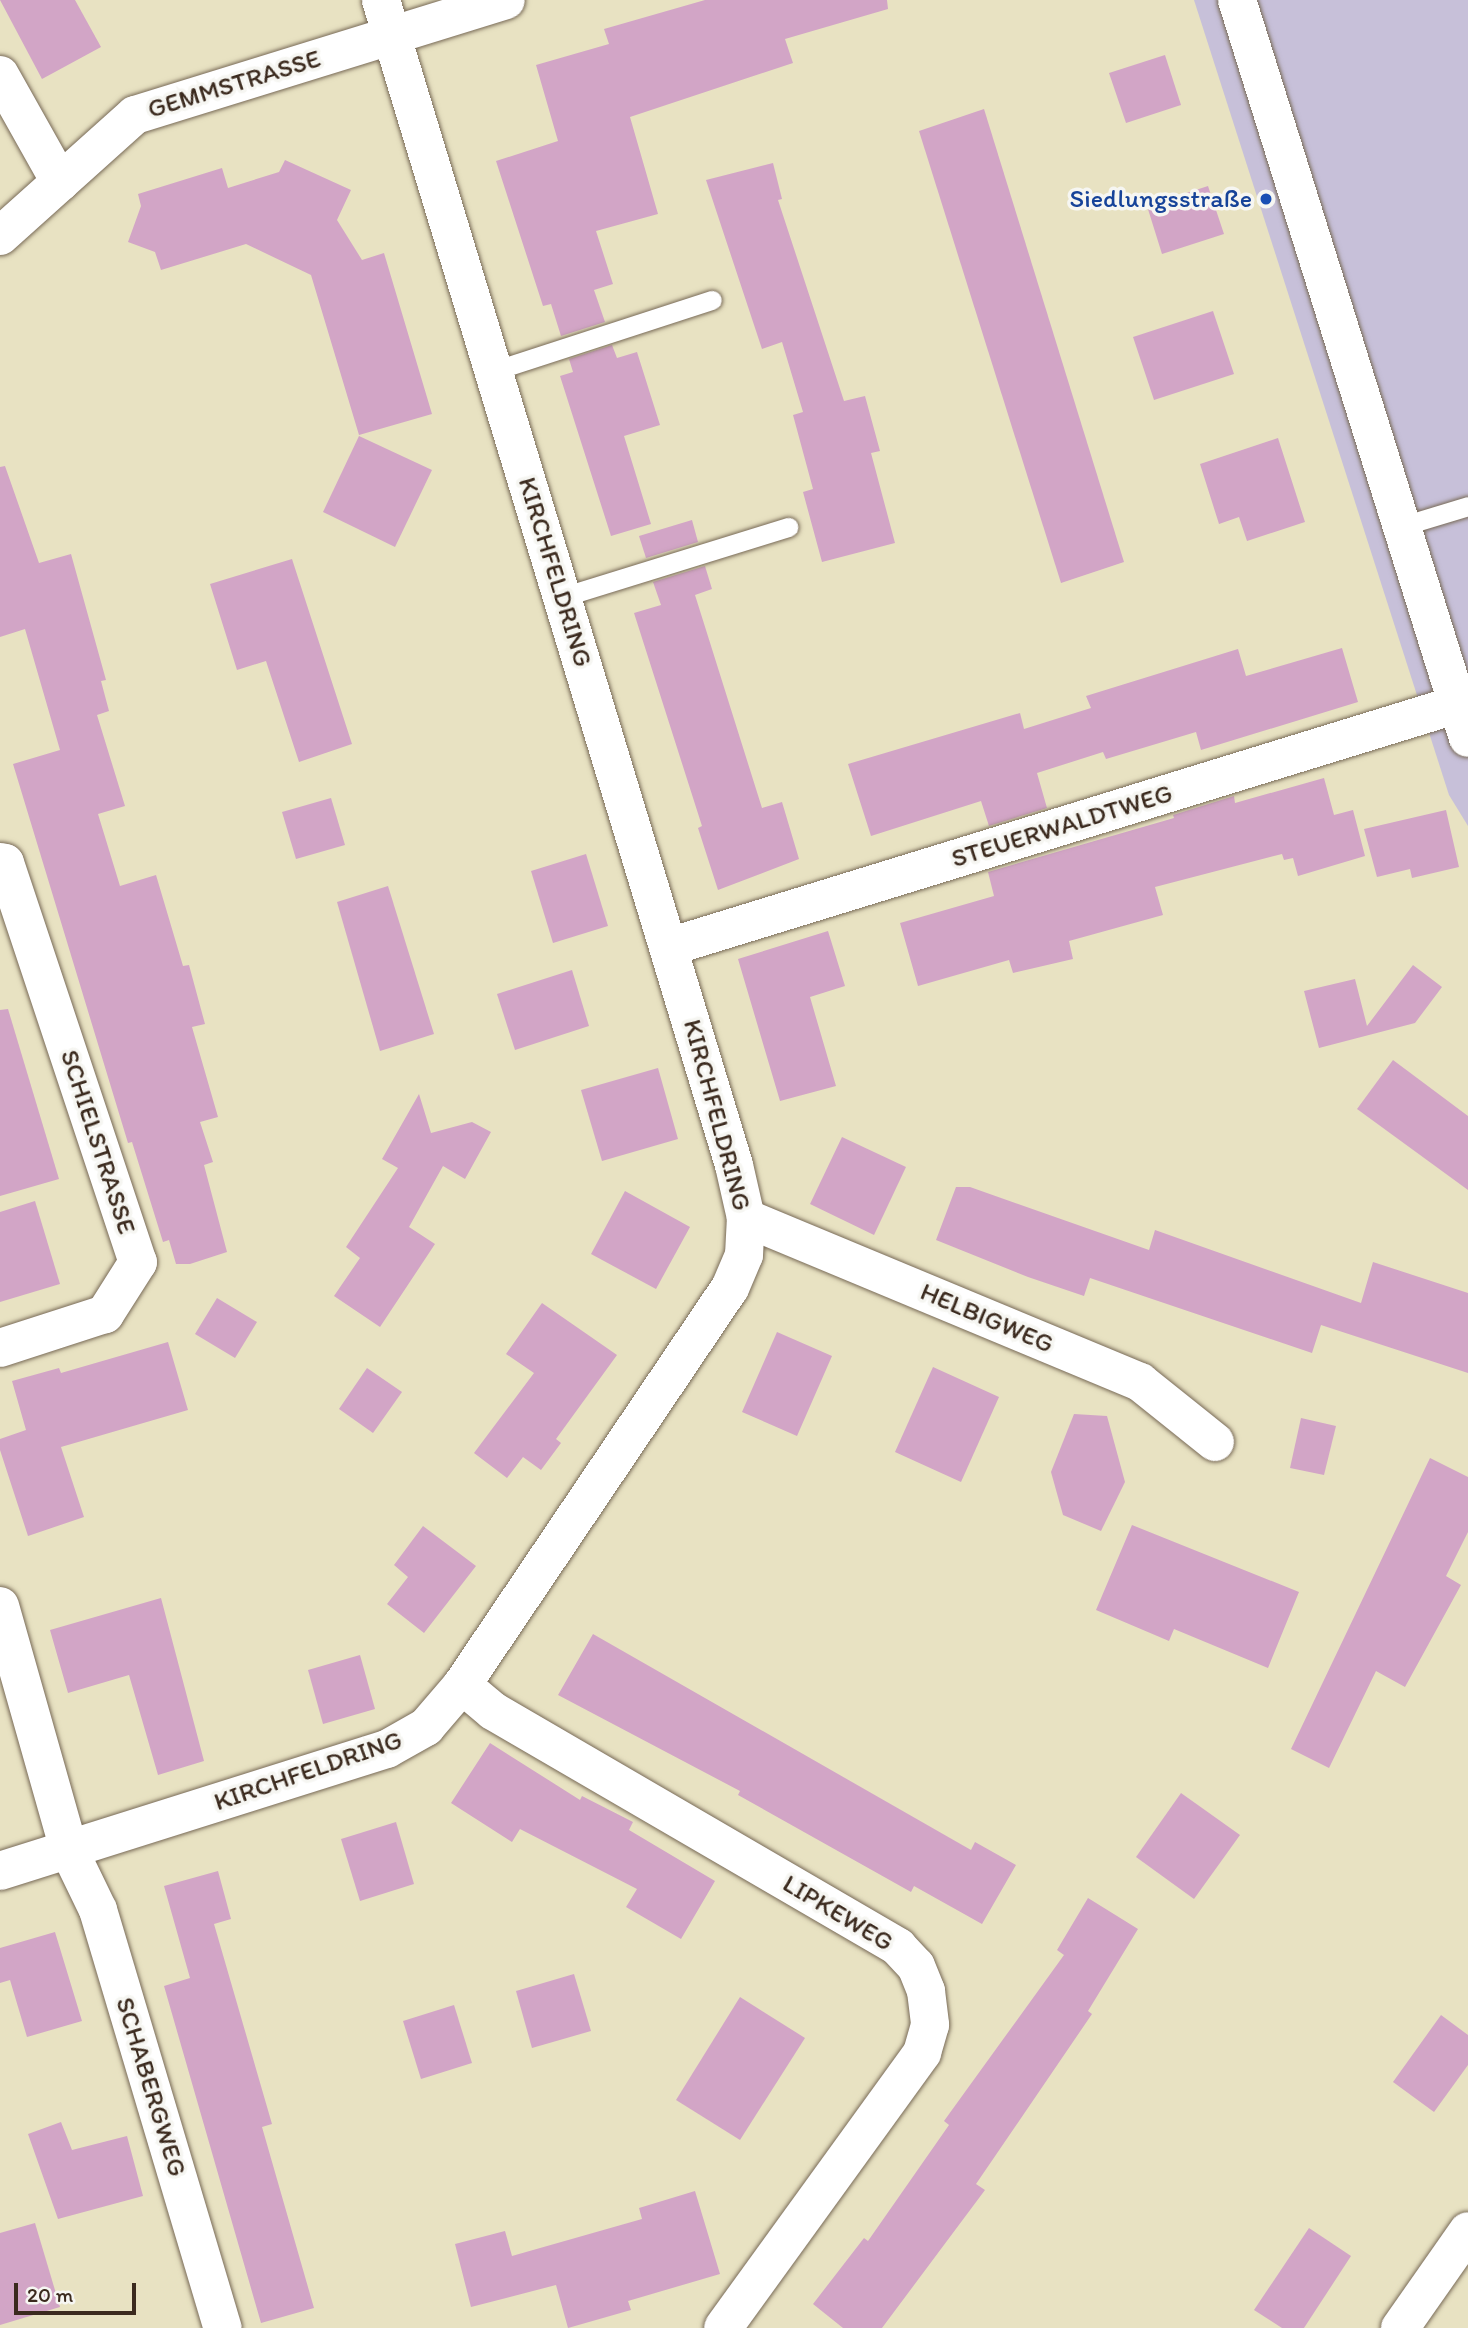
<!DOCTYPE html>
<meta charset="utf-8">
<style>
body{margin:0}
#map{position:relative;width:1468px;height:2328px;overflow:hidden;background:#e8e2c2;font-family:Itim,sans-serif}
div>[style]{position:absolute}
.industrial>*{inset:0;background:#c7c0d9}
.building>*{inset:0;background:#d2a5c6}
.roads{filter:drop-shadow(0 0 2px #786a57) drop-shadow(0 0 2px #786a57)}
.service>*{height:19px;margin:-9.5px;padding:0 9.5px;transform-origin:9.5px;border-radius:9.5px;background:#fff}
.minor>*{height:38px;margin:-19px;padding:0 19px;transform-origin:19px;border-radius:19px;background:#fff}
.tertiary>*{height:38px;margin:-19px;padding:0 19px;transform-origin:19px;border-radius:19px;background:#fff}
.dots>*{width:19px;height:19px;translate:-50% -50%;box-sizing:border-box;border:4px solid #f6f6f2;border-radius:50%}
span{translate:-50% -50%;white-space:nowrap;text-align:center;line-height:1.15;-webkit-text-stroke:7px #f6f6f2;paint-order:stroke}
.street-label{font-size:26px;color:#3b2a1e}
.transit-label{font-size:26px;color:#164399}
.right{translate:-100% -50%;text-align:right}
.scale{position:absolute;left:14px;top:2283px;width:122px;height:32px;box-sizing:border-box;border:4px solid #3b2a1e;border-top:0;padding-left:9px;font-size:21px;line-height:24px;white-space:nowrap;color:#3b2a1e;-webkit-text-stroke:5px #f6f6f2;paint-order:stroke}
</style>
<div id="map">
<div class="industrial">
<div style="clip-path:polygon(1194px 0,1468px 0,1468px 826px,1449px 795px)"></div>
</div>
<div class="building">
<div style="clip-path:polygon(0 0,75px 0,101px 47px,42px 79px)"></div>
<div style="clip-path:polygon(705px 0,887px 0,888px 9px,785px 39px,793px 63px,630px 117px,658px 214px,596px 231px,613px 284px,594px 290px,605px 322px,561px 336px,551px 304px,543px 306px,496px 161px,558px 141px,536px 65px,609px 44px,604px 29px)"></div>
<div style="clip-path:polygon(1165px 55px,1181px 105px,1126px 123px,1109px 73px)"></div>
<div style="clip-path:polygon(984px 109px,1124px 562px,1061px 583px,919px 131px)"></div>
<div style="clip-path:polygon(285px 160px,351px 190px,337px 220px,362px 260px,384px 253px,432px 414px,359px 435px,311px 275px,246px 244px,161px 270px,155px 252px,128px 242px,141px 206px,138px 194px,222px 168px,228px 188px,279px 172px)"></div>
<div style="clip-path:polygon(773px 163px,782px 199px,778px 200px,844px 401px,865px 396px,880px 451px,871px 453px,895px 543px,822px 562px,803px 492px,813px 489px,793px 415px,803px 412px,782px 342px,762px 349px,706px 180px)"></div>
<div style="clip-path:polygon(1208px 186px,1224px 234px,1162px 254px,1147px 206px)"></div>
<div style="clip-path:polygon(1213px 311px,1234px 374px,1154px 400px,1133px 337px)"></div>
<div style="clip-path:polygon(612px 345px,617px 358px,637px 352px,660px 425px,624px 436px,651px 524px,611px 536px,560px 376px,573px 372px,569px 359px)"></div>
<div style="clip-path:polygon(359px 436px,432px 470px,395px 547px,323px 512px)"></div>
<div style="clip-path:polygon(1278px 438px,1305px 522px,1247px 541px,1239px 517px,1219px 524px,1200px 464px)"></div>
<div style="clip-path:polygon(5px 466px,39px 563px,71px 554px,106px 680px,101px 681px,109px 711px,97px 715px,125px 806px,98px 814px,120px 886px,156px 875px,183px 966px,189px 965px,205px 1024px,192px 1027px,218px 1117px,200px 1122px,213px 1162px,204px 1165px,227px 1252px,190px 1264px,176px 1264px,169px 1240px,163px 1242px,132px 1142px,128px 1143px,13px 764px,60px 750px,25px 629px,0 637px,0 467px)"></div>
<div style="clip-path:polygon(692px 520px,698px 542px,646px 558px,639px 536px)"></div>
<div style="clip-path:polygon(292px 559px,352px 744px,299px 762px,266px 661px,237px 670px,210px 584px)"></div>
<div style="clip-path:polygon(705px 566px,712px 589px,695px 595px,762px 808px,782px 802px,799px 859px,718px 890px,698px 828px,702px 826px,634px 613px,661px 605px,653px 582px)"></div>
<div style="clip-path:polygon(1342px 648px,1358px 702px,1201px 750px,1196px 732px,1106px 759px,1103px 752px,1037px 773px,1047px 808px,989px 826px,981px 801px,871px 836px,848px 764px,1020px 713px,1024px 729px,1091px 708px,1086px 696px,1238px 649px,1246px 676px)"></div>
<div style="clip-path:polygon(1324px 778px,1334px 815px,1353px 810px,1365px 856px,1298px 876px,1293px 858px,1284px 860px,1282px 854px,1155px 887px,1163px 915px,1069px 941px,1073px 959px,1013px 973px,1009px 960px,918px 986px,900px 923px,994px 896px,988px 872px,1174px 818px,1173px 815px,1234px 796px,1235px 803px)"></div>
<div style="clip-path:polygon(331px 798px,345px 845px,296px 859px,282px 812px)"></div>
<div style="clip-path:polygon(1446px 810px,1459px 867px,1412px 878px,1410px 869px,1377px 877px,1364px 829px)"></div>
<div style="clip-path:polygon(586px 854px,608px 926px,553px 943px,531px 871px)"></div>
<div style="clip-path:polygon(388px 886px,434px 1034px,380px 1051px,337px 902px)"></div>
<div style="clip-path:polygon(828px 931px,845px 986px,810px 997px,836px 1086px,780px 1101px,738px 959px)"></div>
<div style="clip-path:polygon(1413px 965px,1442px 987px,1415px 1023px,1319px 1048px,1304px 991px,1355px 979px,1367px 1026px)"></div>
<div style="clip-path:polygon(572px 970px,589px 1026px,515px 1050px,497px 994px)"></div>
<div style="clip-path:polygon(8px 1009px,59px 1179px,0 1196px,0 1010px)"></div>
<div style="clip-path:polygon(1393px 1060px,1468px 1116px,1468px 1190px,1357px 1109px)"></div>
<div style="clip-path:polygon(658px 1068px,678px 1139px,602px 1161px,581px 1090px)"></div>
<div style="clip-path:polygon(419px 1094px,431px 1133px,472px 1122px,491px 1132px,465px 1179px,443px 1166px,409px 1227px,435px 1244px,380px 1327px,334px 1296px,360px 1258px,346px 1247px,398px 1168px,382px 1159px)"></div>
<div style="clip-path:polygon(842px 1137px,906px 1167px,874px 1235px,810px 1204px)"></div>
<div style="clip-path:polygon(956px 1187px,970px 1187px,1149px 1250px,1155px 1230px,1361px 1303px,1373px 1262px,1468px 1293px,1468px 1373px,1321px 1325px,1312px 1353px,1090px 1278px,1084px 1296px,1028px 1277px,936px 1240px)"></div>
<div style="clip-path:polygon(625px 1191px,690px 1227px,656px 1289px,591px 1254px)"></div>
<div style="clip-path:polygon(35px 1201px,60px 1284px,0 1302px,0 1212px)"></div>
<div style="clip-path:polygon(217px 1298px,257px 1322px,235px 1358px,195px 1334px)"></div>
<div style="clip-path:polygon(542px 1303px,617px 1355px,556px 1439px,561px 1443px,541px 1470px,523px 1457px,507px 1478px,474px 1453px,534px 1373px,506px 1354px)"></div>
<div style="clip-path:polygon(777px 1332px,832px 1356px,797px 1436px,742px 1412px)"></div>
<div style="clip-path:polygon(168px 1342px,188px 1410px,61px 1447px,84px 1517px,28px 1536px,0 1450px,0 1439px,26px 1430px,12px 1381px,59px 1368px,61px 1373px)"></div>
<div style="clip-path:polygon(933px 1367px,999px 1397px,961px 1482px,895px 1452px)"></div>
<div style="clip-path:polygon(367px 1368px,402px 1392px,373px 1433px,339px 1409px)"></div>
<div style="clip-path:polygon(1074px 1414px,1107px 1416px,1125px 1482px,1101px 1531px,1063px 1515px,1051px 1472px)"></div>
<div style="clip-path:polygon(1301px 1418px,1336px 1426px,1324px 1475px,1290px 1468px)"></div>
<div style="clip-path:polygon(1430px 1458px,1468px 1477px,1468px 1532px,1446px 1576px,1461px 1585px,1405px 1687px,1376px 1671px,1329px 1768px,1291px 1749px)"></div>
<div style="clip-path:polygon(1132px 1525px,1299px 1592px,1268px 1668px,1174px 1629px,1169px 1641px,1096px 1610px)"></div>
<div style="clip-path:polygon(423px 1526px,476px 1566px,424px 1633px,387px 1604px,408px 1577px,394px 1565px)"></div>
<div style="clip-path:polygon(161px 1598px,204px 1761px,158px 1775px,129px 1675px,68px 1693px,50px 1630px)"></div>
<div style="clip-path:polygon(593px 1634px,971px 1850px,975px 1842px,1016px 1865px,982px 1924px,914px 1886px,911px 1892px,738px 1795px,740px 1791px,558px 1695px)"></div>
<div style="clip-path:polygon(360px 1655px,375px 1709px,323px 1724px,308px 1670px)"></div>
<div style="clip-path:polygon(490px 1743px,580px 1800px,582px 1796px,633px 1822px,629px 1830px,715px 1881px,681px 1939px,626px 1907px,637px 1889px,520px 1829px,512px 1842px,451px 1803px)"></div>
<div style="clip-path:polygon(1181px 1793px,1240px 1835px,1194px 1899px,1136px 1857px)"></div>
<div style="clip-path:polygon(396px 1822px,414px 1884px,360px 1901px,341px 1839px)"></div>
<div style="clip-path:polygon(218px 1871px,231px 1919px,214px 1924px,272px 2124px,262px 2127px,314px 2308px,261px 2323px,164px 1986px,190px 1978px,164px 1886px)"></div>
<div style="clip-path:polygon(1088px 1898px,1138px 1929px,1088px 2011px,1092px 2014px,976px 2184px,985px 2190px,882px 2328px,843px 2328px,813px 2304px,864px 2238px,868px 2241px,949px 2125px,944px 2121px,1064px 1955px,1057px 1950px)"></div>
<div style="clip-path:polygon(55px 1932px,82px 2021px,27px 2037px,10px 1980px,0 1983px,0 1948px)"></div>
<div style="clip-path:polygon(574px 1974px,591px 2031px,532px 2048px,516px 1991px)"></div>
<div style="clip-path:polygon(740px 1997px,805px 2038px,740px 2140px,676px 2100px)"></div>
<div style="clip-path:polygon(454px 2005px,472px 2063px,421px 2079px,403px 2021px)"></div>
<div style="clip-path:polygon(1441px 2015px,1468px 2035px,1468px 2065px,1434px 2112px,1393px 2082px)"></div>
<div style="clip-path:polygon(61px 2122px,72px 2150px,127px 2136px,143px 2196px,58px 2219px,28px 2134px)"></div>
<div style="clip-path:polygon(695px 2191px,720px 2274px,628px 2301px,631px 2310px,568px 2328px,556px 2285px,471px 2307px,455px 2244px,505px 2231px,512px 2256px,642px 2219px,639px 2208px)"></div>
<div style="clip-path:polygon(35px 2223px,60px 2307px,0 2325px,0 2233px)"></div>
<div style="clip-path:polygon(1309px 2228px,1351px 2256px,1304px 2328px,1282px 2328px,1254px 2310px)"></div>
</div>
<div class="roads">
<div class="service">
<div style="left:493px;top:371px;width:230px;rotate:-18deg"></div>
<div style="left:1399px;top:527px;width:72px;rotate:-16.9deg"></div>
<div style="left:562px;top:597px;width:237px;rotate:-17.2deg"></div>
</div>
<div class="minor">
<div style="left:0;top:75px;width:123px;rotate:60.7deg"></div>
<div style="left:0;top:236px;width:181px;rotate:-41.9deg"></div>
<div style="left:135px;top:115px;width:388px;rotate:-17.2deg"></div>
<div style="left:0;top:862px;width:5px;rotate:11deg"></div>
<div style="left:5px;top:863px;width:421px;rotate:71.6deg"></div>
<div style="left:138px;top:1262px;width:62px;rotate:122.4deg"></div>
<div style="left:105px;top:1314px;width:110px;rotate:162.1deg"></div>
<div style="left:669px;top:947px;width:822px;rotate:-17.11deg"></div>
<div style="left:746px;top:1218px;width:427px;rotate:22.6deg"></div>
<div style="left:1140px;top:1382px;width:96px;rotate:38.7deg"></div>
<div style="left:0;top:1606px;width:254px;rotate:74.2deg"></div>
<div style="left:69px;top:1850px;width:67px;rotate:64.2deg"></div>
<div style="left:98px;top:1910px;width:436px;rotate:73.4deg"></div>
<div style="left:462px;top:1685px;width:40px;rotate:40deg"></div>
<div style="left:493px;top:1711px;width:469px;rotate:30.2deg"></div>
<div style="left:898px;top:1947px;width:26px;rotate:47deg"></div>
<div style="left:916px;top:1966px;width:27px;rotate:68deg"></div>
<div style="left:926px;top:1991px;width:34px;rotate:83deg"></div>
<div style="left:930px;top:2025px;width:29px;rotate:106deg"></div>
<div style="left:922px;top:2053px;width:339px;rotate:125.9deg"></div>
<div style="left:0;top:1871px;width:406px;rotate:-17.5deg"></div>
<div style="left:387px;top:1749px;width:45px;rotate:-29.4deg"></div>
<div style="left:426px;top:1727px;width:55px;rotate:-49.4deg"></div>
<div style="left:462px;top:1685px;width:479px;rotate:-56deg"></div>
<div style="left:730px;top:1288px;width:36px;rotate:-67deg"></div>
<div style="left:744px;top:1255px;width:37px;rotate:-87deg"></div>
<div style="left:746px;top:1218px;width:54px;rotate:-102.8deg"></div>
<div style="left:734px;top:1165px;width:1217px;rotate:-106.86deg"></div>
<div style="left:1400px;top:2328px;width:118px;rotate:-55deg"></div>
</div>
<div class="tertiary">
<div style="left:1237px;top:0;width:773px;rotate:72.62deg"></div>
</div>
</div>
<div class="dots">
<div style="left:1266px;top:199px;background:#1a4fb4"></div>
</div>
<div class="street-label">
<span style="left:234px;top:84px;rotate:-17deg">GEMMSTRASSE</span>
<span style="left:555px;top:572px;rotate:73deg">KIRCHFELDRING</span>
<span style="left:1062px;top:826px;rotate:-17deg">STEUERWALDTWEG</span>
<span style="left:717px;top:1115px;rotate:75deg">KIRCHFELDRING</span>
<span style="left:98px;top:1142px;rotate:72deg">SCHIELSTRASSE</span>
<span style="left:987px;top:1318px;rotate:23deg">HELBIGWEG</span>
<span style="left:308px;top:1771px;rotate:-19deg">KIRCHFELDRING</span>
<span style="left:838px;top:1913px;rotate:31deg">LIPKEWEG</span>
<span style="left:151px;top:2087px;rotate:73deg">SCHABERGWEG</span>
</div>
<div class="transit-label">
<span class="right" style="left:1252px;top:199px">Siedlungsstraße</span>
</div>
<div class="scale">20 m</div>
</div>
